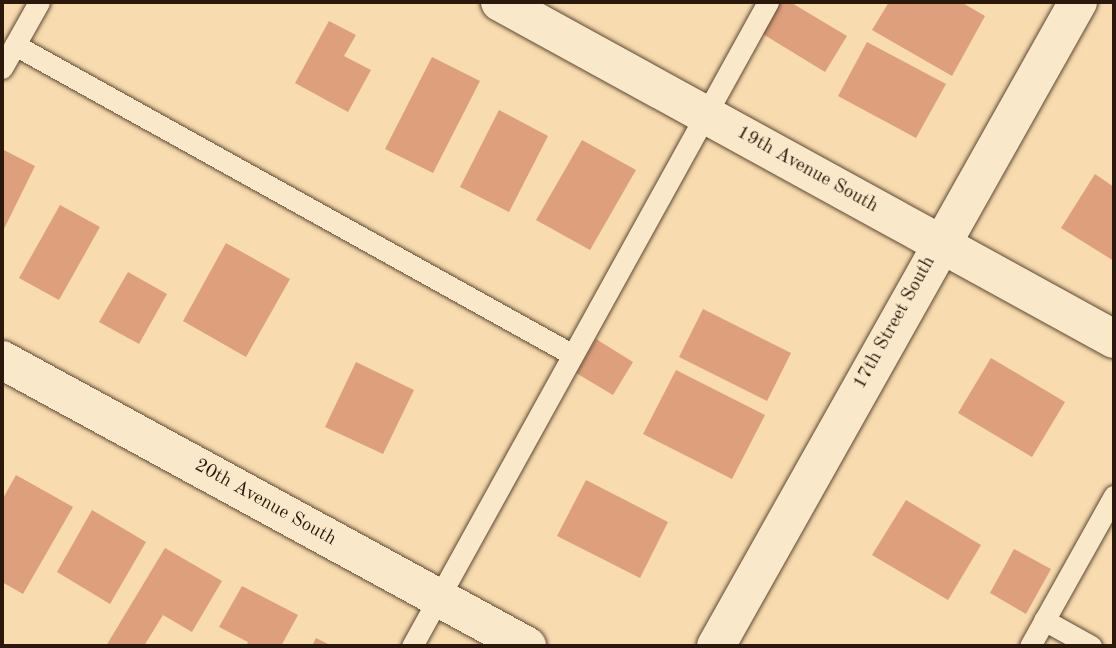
<!DOCTYPE html>
<style>
body{margin:0}
#map{position:relative;width:1116px;height:648px;overflow:hidden;background:#f8dbae;font-family:"Old Standard TT",serif}
div>[style]{position:absolute}
.building>*{inset:0;background:#dea07c}
.roads{filter:drop-shadow(0 0 2px #5e4935) drop-shadow(0 0 2px #5e4935)}
.lane>*{height:21px;margin:-10.5px;padding:0 10.5px;transform-origin:10.5px;border-radius:10.5px;background:#fae8ca}
.street>*{height:38px;margin:-19px;padding:0 19px;transform-origin:19px;border-radius:19px;background:#fae8ca}
span{translate:-50% -50%;white-space:nowrap;text-align:center;line-height:1.15;-webkit-text-stroke:5px #fae8ca;paint-order:stroke}
.street-label{font-size:19px;color:#2a180d}
.frame{position:absolute;inset:0;border:4px solid #2a180d;pointer-events:none}
</style>
<div id="map">
<div class="building">
<div style="clip-path:polygon(780px 2px,790px 2px,847px 36px,825px 72px,761px 33px)"></div>
<div style="clip-path:polygon(889px 2px,961px 2px,985px 16px,952px 76px,872px 30px)"></div>
<div style="clip-path:polygon(329px 21px,356px 35px,344px 56px,371px 70px,348px 112px,295px 83px)"></div>
<div style="clip-path:polygon(867px 42px,946px 84px,916px 138px,838px 96px)"></div>
<div style="clip-path:polygon(432px 57px,480px 81px,433px 173px,385px 149px)"></div>
<div style="clip-path:polygon(499px 110px,548px 136px,509px 212px,460px 187px)"></div>
<div style="clip-path:polygon(582px 140px,636px 170px,590px 250px,536px 220px)"></div>
<div style="clip-path:polygon(2px 149px,35px 166px,2px 233px)"></div>
<div style="clip-path:polygon(1095px 174px,1114px 187px,1114px 261px,1061px 228px)"></div>
<div style="clip-path:polygon(60px 205px,100px 227px,59px 300px,19px 278px)"></div>
<div style="clip-path:polygon(226px 243px,290px 279px,246px 357px,183px 321px)"></div>
<div style="clip-path:polygon(128px 272px,167px 294px,139px 344px,99px 322px)"></div>
<div style="clip-path:polygon(703px 309px,791px 353px,767px 401px,679px 357px)"></div>
<div style="clip-path:polygon(596px 339px,633px 362px,613px 395px,576px 373px)"></div>
<div style="clip-path:polygon(991px 358px,1065px 402px,1032px 457px,958px 413px)"></div>
<div style="clip-path:polygon(356px 362px,414px 390px,383px 454px,325px 427px)"></div>
<div style="clip-path:polygon(676px 370px,765px 415px,732px 479px,643px 434px)"></div>
<div style="clip-path:polygon(16px 475px,73px 507px,23px 594px,2px 582px,2px 500px)"></div>
<div style="clip-path:polygon(586px 480px,668px 522px,640px 578px,557px 536px)"></div>
<div style="clip-path:polygon(906px 500px,981px 545px,948px 600px,872px 555px)"></div>
<div style="clip-path:polygon(92px 510px,146px 542px,110px 604px,57px 572px)"></div>
<div style="clip-path:polygon(165px 548px,222px 581px,192px 632px,163px 615px,144px 646px,106px 646px)"></div>
<div style="clip-path:polygon(1014px 549px,1051px 569px,1026px 614px,990px 593px)"></div>
<div style="clip-path:polygon(242px 586px,298px 615px,281px 646px,246px 646px,248px 642px,219px 627px)"></div>
<div style="clip-path:polygon(316px 638px,332px 646px,312px 646px)"></div>
</div>
<div class="roads">
<div class="lane">
<div style="left:15px;top:45px;width:638px;rotate:29.05deg"></div>
<div style="left:2px;top:68px;width:76px;rotate:-60.7deg"></div>
<div style="left:1044px;top:620px;width:54px;rotate:29deg"></div>
<div style="left:412px;top:646px;width:736px;rotate:-61.07deg"></div>
<div style="left:1030px;top:646px;width:172px;rotate:-60.8deg"></div>
</div>
<div class="street">
<div style="left:500px;top:2px;width:700px;rotate:28.76deg"></div>
<div style="left:2px;top:360px;width:598px;rotate:28.58deg"></div>
<div style="left:716px;top:646px;width:739px;rotate:-60.66deg"></div>
</div>
</div>
<div class="street-label">
<span style="left:807px;top:170px;rotate:29deg">19th Avenue South</span>
<span style="left:895px;top:323px;rotate:-61deg">17th Street South</span>
<span style="left:265px;top:503px;rotate:29deg">20th Avenue South</span>
</div>
<div class="frame"></div>
</div>
